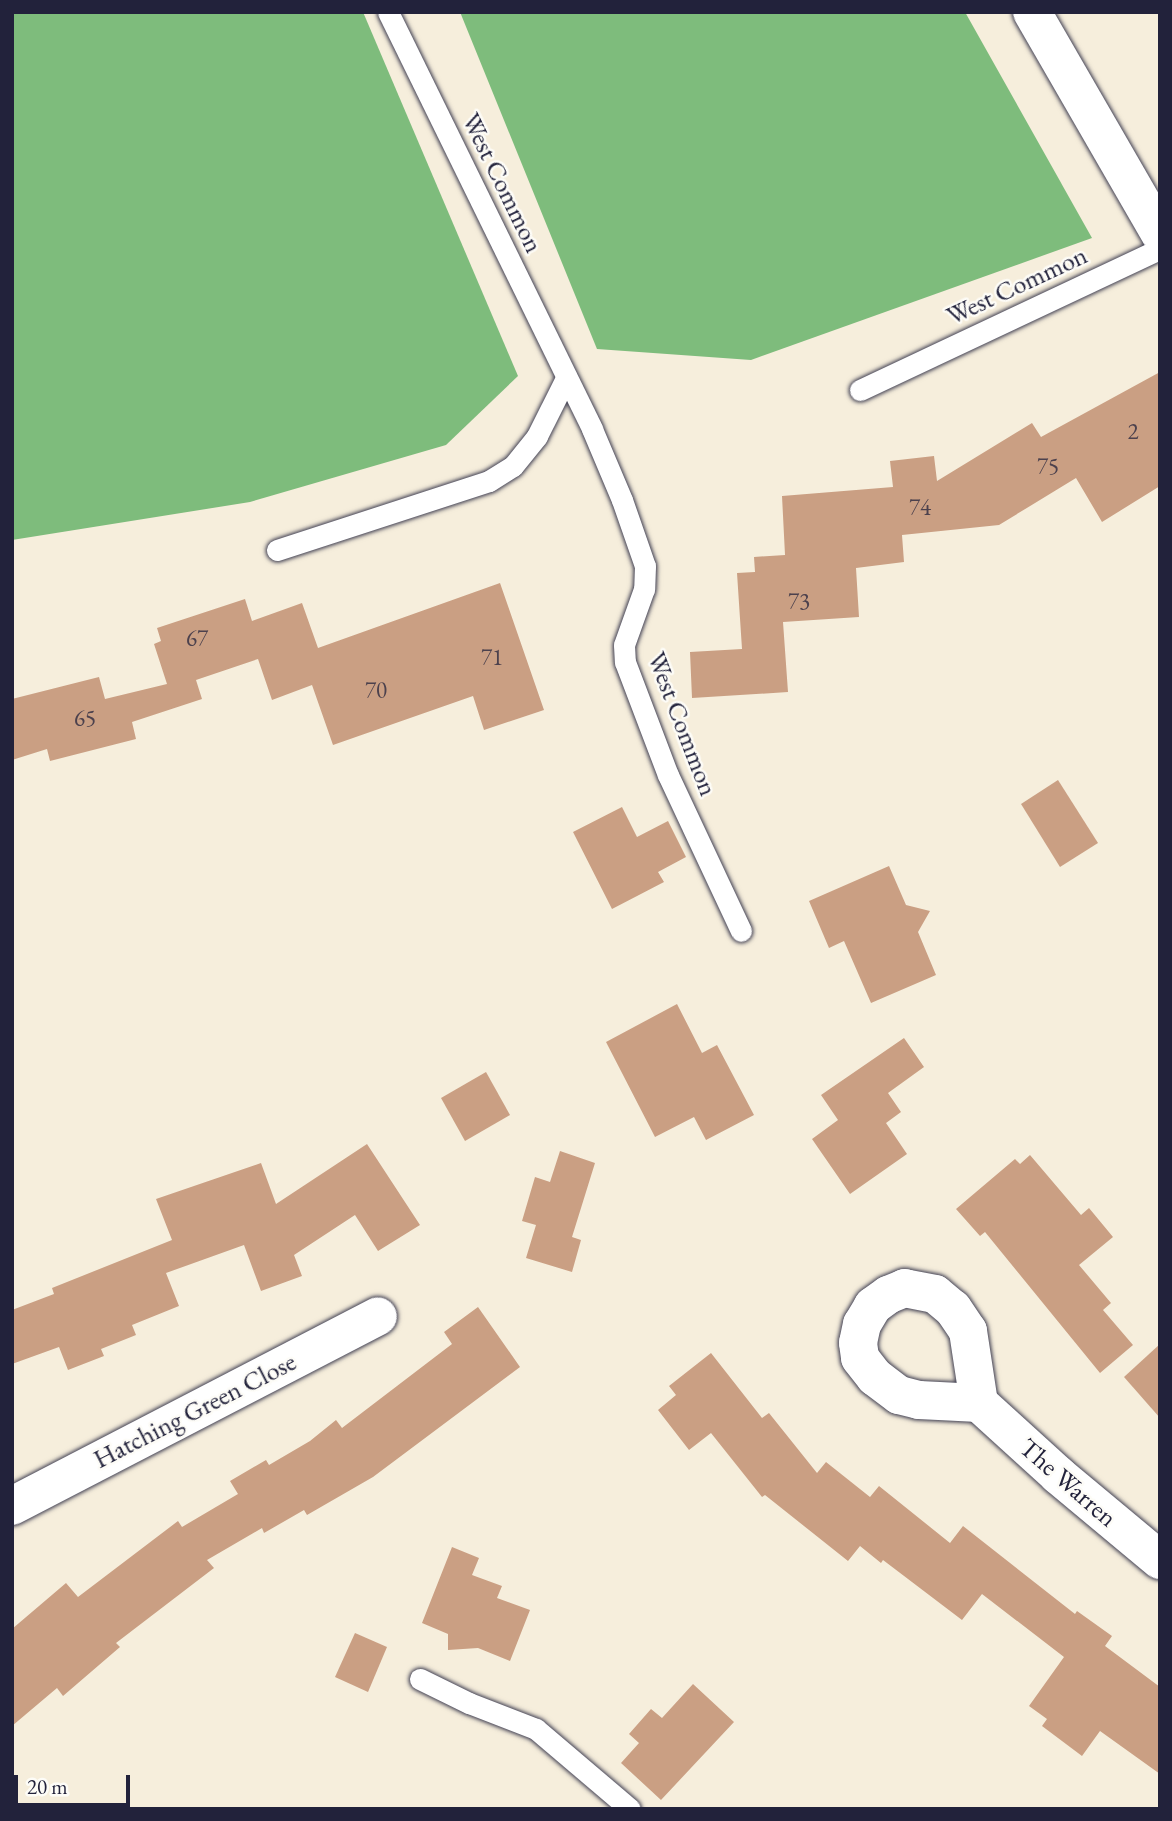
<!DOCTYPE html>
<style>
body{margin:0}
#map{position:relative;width:1172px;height:1821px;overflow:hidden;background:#f6eedc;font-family:"EB Garamond",serif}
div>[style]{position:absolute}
.forest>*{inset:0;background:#7ebc7c}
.building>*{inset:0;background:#ca9f83}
.roads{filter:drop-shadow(0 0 2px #424153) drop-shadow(0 0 2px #424153)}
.lane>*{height:21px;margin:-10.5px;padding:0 10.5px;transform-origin:10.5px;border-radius:10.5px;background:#fff}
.street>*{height:38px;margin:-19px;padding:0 19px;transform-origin:19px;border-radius:19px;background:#fff}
span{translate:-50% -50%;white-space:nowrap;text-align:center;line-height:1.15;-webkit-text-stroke:5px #fdfcf7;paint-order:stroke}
.number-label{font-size:23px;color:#4c414d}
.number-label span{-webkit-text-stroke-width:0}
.street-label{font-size:26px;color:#22223b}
.frame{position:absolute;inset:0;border:14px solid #22223b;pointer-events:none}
.scale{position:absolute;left:14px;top:1775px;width:116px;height:32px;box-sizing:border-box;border:4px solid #22223b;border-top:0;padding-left:9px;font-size:21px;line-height:24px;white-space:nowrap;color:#22223b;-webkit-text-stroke:5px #fdfcf7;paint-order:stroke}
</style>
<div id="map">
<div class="forest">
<div style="clip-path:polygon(12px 12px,363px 12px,518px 376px,446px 445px,250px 502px,12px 540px)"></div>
<div style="clip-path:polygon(460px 12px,965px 12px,1092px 238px,751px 360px,597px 349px)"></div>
</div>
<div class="building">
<div style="clip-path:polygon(1160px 372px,1160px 486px,1102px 522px,1076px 478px,999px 525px,902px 535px,904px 562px,856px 568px,859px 617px,783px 622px,788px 692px,692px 698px,690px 652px,742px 649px,737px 573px,755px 572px,754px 557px,785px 555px,782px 496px,893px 487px,890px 461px,934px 456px,937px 481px,1032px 423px,1041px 437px)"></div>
<div style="clip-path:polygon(500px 583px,544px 710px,484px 730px,473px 696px,333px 745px,312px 685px,272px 700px,258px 659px,196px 680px,202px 699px,132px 722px,136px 739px,50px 761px,47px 749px,12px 760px,12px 699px,99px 677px,105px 699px,167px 684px,154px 644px,161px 641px,157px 628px,245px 599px,252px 621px,302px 603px,318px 648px)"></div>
<div style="clip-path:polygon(1058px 780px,1098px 843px,1060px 867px,1021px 804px)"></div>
<div style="clip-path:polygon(622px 807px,637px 837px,668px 821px,686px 857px,658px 872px,664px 882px,612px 909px,573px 832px)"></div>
<div style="clip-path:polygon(889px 866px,906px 905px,930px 911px,918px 932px,936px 975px,871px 1003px,844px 941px,829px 948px,809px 901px)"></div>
<div style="clip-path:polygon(677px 1004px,702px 1053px,717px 1045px,754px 1115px,706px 1140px,694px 1117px,655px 1137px,606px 1042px)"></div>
<div style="clip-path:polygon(904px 1038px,924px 1067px,888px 1093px,901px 1112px,886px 1123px,907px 1154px,850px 1194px,812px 1139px,838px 1120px,821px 1095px)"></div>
<div style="clip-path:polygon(486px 1072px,510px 1115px,465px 1141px,441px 1098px)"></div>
<div style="clip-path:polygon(367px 1144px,420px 1225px,378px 1251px,355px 1215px,294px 1255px,302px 1276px,261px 1291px,244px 1245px,166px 1273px,179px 1306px,132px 1325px,136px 1335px,101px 1349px,104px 1356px,68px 1370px,59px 1347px,12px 1364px,12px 1310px,54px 1294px,52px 1288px,172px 1240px,156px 1199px,261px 1163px,276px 1204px)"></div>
<div style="clip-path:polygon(560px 1151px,595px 1163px,572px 1237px,581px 1240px,572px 1272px,526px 1258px,536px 1225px,522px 1221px,535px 1177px,550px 1182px)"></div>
<div style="clip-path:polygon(1030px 1155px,1081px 1215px,1089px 1208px,1113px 1237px,1079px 1265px,1111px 1303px,1103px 1310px,1133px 1345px,1100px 1373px,985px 1232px,980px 1236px,956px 1209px,1015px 1159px,1020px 1164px)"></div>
<div style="clip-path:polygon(478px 1307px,520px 1367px,373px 1477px,307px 1515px,304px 1510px,264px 1533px,262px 1528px,207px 1560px,214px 1568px,116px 1643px,120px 1647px,63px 1696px,57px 1688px,12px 1726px,12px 1629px,66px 1583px,78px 1597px,178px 1521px,182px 1527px,238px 1494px,230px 1481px,266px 1460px,269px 1465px,310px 1441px,336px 1420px,342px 1428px,452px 1344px,444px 1332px)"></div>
<div style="clip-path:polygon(1160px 1344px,1160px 1418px,1124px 1377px)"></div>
<div style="clip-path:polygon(711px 1353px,762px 1418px,769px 1413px,817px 1473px,826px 1462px,870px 1497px,879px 1486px,950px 1543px,963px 1526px,1075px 1614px,1077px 1611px,1112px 1636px,1105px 1646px,1160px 1687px,1160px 1774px,1100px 1731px,1082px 1756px,1042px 1726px,1047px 1719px,1029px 1706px,1064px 1657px,982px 1594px,962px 1620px,883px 1560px,881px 1563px,860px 1546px,848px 1561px,765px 1495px,762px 1497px,711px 1433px,689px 1450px,658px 1410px,676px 1395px,669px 1386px)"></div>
<div style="clip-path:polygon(452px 1547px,479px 1558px,472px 1575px,502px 1586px,497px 1598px,530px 1610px,510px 1661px,478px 1648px,448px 1650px,448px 1634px,422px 1623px)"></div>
<div style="clip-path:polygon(355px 1633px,387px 1647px,368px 1692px,335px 1677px)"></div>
<div style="clip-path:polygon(693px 1684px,734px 1722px,661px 1800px,621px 1763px,639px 1743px,629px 1734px,651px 1709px,662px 1718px)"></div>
</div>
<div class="roads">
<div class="lane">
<div style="left:388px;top:12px;width:464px;rotate:63.9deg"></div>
<div style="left:592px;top:429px;width:77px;rotate:67.1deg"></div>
<div style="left:622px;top:500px;width:70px;rotate:70.8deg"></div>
<div style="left:645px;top:566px;width:23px;rotate:92deg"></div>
<div style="left:644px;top:589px;width:59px;rotate:109.7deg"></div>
<div style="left:624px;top:645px;width:17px;rotate:87deg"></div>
<div style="left:625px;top:662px;width:121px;rotate:69.2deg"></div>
<div style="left:668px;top:775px;width:172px;rotate:64.9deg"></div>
<div style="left:860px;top:390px;width:331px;rotate:-25.2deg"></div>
<div style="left:277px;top:550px;width:223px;rotate:-18deg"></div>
<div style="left:489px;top:481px;width:28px;rotate:-32deg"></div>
<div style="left:513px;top:466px;width:38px;rotate:-51deg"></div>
<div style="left:537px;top:436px;width:65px;rotate:-63.4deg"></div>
<div style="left:420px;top:1679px;width:55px;rotate:26.1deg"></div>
<div style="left:469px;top:1703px;width:72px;rotate:21.2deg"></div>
<div style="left:536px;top:1729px;width:123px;rotate:40.4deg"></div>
</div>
<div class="street">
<div style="left:1032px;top:12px;width:256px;rotate:60deg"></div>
<div style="left:979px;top:1403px;width:73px;rotate:-98.7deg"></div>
<div style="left:968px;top:1331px;width:27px;rotate:-124deg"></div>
<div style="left:953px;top:1309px;width:23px;rotate:-140deg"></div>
<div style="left:935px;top:1294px;width:31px;rotate:-169deg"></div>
<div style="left:905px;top:1288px;width:18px;rotate:158deg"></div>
<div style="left:888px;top:1295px;width:19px;rotate:144deg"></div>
<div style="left:873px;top:1306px;width:21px;rotate:121deg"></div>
<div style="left:862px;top:1324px;width:19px;rotate:102deg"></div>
<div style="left:858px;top:1343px;width:15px;rotate:82deg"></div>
<div style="left:860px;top:1358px;width:24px;rotate:52deg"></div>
<div style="left:875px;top:1377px;width:30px;rotate:37deg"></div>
<div style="left:899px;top:1395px;width:21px;rotate:14deg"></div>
<div style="left:919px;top:1400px;width:60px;rotate:2.9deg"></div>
<div style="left:979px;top:1403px;width:107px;rotate:42.3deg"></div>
<div style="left:1058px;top:1475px;width:133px;rotate:39.8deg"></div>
<div style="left:12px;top:1506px;width:412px;rotate:-27.4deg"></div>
</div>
</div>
<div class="number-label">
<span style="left:1133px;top:431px">2</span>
<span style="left:1048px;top:466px">75</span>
<span style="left:920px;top:507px">74</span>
<span style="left:799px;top:601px">73</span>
<span style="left:197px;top:638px">67</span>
<span style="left:492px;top:657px">71</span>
<span style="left:376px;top:690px">70</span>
<span style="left:85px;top:718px">65</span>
</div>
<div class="street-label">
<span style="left:502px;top:183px;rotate:64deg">West Common</span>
<span style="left:1017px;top:286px;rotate:-25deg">West Common</span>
<span style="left:682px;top:724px;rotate:69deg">West Common</span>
<span style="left:195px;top:1411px;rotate:-27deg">Hatching Green Close</span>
<span style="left:1068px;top:1483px;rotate:41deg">The Warren</span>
</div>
<div class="frame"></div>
<div class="scale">20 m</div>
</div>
